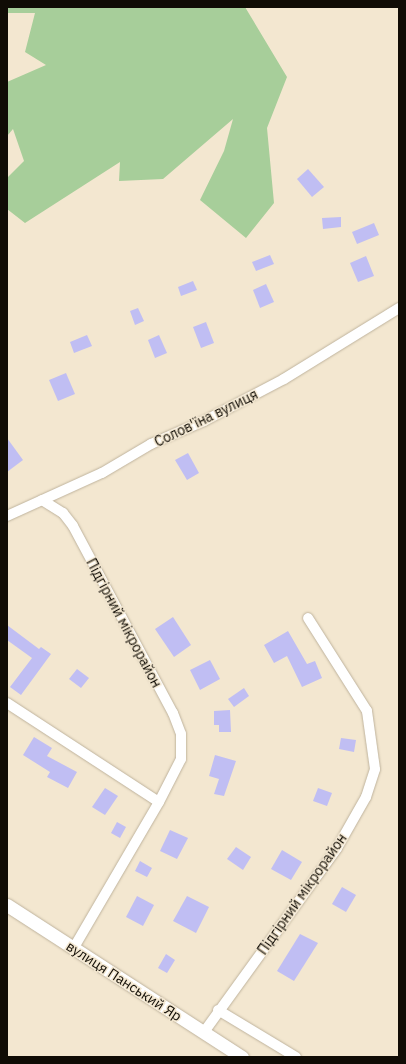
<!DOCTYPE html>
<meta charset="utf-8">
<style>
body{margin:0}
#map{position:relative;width:406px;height:1064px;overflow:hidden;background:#f3e7d0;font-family:"IBM Plex Sans",sans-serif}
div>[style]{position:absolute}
.green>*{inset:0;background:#a7ce9a}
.building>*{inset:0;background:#c0bef3}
.roads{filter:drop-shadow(0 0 1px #bfb39d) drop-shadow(0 0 1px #bfb39d)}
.minor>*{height:10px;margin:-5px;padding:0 5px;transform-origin:5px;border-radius:5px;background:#fff}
.tertiary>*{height:13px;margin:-6.5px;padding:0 6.5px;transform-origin:6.5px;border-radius:6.5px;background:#fff}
span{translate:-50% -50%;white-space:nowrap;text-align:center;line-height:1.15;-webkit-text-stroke:3px #f3e7d0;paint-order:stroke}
.street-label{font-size:14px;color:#100c05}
.frame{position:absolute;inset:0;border:8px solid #100c05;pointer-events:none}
</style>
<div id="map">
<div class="green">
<div style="clip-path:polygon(7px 7px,245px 7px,287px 77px,267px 128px,274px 203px,246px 238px,200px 200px,224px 151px,233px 119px,163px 179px,119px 181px,120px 162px,25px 223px,7px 209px,7px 178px,24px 161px,13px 129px,7px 136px,7px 82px,46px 65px,25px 52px,35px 13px,7px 13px)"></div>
</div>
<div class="building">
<div style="clip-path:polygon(308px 169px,324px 187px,312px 197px,297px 179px)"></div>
<div style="clip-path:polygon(341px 217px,341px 227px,323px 229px,322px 218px)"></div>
<div style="clip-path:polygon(374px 223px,379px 235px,357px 244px,352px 232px)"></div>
<div style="clip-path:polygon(270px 255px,274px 264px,256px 271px,252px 262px)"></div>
<div style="clip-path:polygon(366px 256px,374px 276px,358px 282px,350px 263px)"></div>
<div style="clip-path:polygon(193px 281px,197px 290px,181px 296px,178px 287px)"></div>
<div style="clip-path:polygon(266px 284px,274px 302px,260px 308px,253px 290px)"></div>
<div style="clip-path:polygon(138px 308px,144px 321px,135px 325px,130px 311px)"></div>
<div style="clip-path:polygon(206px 322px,214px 343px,201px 348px,193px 327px)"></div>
<div style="clip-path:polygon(87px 335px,92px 346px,74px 353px,70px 342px)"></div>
<div style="clip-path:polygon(159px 335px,167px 353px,155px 358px,148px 340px)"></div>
<div style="clip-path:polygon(66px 373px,75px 394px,58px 401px,49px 380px)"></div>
<div style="clip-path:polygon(7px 438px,23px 460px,7px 472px)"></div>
<div style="clip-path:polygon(188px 453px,199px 473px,187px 480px,175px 460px)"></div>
<div style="clip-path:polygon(173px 617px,191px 645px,174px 657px,155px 629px)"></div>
<div style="clip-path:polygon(7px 625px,39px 649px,41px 647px,51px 654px,21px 695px,10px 687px,32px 658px,7px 640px)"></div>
<div style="clip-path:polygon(288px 631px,307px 664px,315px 661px,322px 678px,302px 687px,287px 656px,274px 663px,264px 645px)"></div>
<div style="clip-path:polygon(210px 660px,220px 679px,200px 690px,190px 670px)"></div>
<div style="clip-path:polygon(77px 669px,89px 678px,81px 688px,69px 679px)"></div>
<div style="clip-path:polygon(244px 688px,249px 696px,234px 707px,228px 699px)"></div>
<div style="clip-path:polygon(230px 710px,231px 732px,219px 732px,219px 725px,214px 725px,214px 711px)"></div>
<div style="clip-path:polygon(34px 737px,52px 748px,47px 756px,77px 772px,68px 788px,47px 777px,50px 772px,23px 755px)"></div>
<div style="clip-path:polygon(341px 738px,356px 740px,354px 752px,339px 749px)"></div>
<div style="clip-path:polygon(215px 755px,236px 761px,224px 796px,214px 794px,219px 779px,209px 776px)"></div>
<div style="clip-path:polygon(105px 788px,118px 796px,105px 815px,92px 807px)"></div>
<div style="clip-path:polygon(318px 788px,332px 793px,327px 806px,313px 801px)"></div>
<div style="clip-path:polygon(117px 822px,126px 827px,120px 838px,111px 833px)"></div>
<div style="clip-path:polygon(170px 830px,188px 838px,177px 859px,160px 851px)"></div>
<div style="clip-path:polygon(236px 847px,251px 857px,243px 870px,227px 859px)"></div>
<div style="clip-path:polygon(282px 850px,302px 862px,291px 880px,271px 869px)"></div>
<div style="clip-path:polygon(140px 861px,152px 868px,147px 877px,135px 871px)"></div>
<div style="clip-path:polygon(342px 887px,356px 895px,346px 912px,332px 904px)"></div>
<div style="clip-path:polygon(137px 896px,154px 905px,143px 926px,126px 917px)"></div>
<div style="clip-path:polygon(187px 896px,209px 907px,196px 933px,173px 921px)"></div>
<div style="clip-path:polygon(300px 934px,318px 943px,294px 981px,277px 971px)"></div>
<div style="clip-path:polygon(166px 954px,175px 960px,167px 973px,158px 968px)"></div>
</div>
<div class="roads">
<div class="minor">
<div style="left:42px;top:500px;width:25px;rotate:32deg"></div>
<div style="left:63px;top:513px;width:16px;rotate:52deg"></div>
<div style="left:73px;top:526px;width:212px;rotate:61.9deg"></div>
<div style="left:173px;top:713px;width:22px;rotate:69deg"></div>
<div style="left:181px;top:734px;width:25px;rotate:90deg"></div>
<div style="left:181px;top:759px;width:48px;rotate:117.1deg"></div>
<div style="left:159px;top:802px;width:170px;rotate:120.3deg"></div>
<div style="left:7px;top:516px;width:104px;rotate:-24.4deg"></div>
<div style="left:102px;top:473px;width:57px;rotate:-30.6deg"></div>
<div style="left:151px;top:444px;width:58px;rotate:-23.5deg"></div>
<div style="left:204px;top:421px;width:90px;rotate:-27.7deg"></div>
<div style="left:284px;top:379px;width:135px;rotate:-31.7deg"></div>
<div style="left:7px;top:703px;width:181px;rotate:33.1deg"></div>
<div style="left:218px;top:1010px;width:91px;rotate:31.1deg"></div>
<div style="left:204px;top:1032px;width:227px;rotate:-54.1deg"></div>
<div style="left:337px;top:848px;width:59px;rotate:-60.4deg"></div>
<div style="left:366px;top:797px;width:29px;rotate:-72deg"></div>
<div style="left:375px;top:769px;width:59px;rotate:-97.9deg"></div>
<div style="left:367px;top:711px;width:110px;rotate:-122.4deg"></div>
</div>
<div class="tertiary">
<div style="left:7px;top:905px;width:280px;rotate:32.9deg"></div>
</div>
</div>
<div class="street-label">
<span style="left:206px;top:418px;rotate:-26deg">Солов'їна вулиця</span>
<span style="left:124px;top:623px;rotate:62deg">Підгірний мікрорайон</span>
<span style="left:302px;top:894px;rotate:-55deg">Підгірний мікрорайон</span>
<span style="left:124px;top:981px;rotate:33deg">вулиця Панський Яр</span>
</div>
<div class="frame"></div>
</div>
